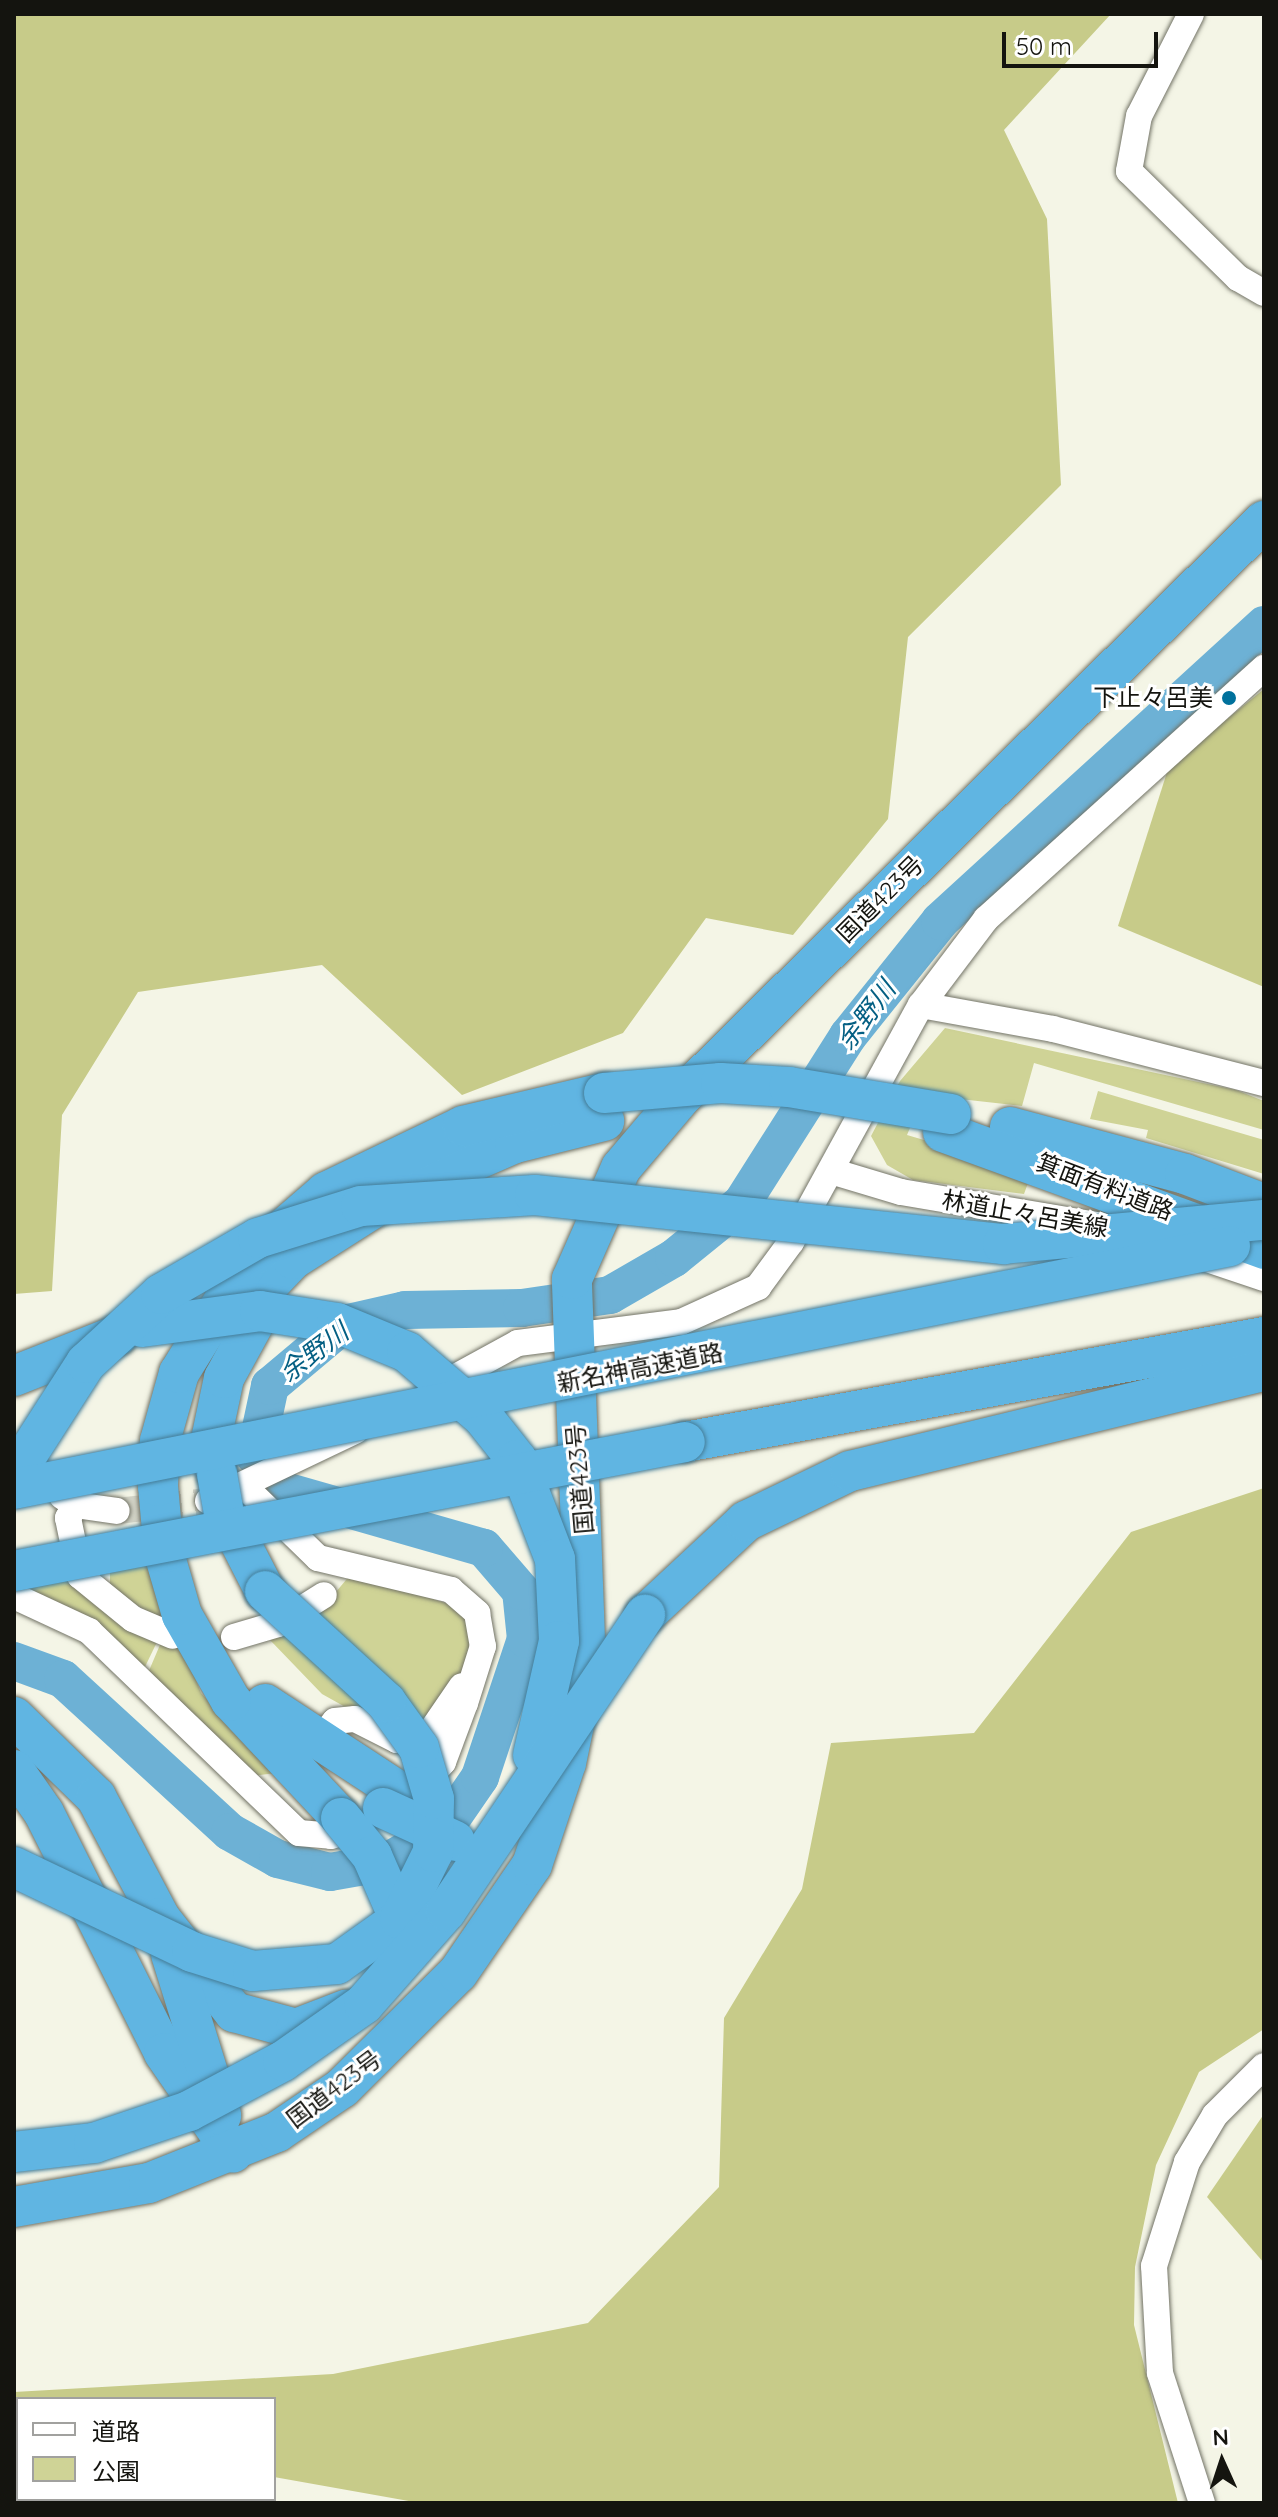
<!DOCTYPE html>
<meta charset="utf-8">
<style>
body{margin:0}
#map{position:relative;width:1278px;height:2517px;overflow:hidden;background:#f4f5e6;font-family:Quicksand,"Noto Sans JP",sans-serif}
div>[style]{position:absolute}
.green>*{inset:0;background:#cfd396}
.forest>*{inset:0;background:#c7cb89}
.river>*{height:38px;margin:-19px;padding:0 19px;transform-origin:19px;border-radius:19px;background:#6db1d5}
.minor-tunnel>*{height:26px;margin-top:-13px;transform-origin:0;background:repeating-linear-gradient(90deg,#d2d3c6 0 26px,transparent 0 39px)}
.roads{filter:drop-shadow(0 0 2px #727366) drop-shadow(0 0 2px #727366)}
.minor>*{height:26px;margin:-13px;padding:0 13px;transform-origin:13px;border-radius:13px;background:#fff}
.highway>*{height:40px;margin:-20px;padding:0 20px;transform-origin:20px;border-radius:20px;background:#60b5e2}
.bridges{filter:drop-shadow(0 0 2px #457d98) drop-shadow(0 0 2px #457d98)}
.highway-bridge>*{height:40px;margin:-20px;padding:0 20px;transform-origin:20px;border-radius:20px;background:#60b5e2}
.dots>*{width:22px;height:22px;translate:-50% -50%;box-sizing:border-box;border:4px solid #fff;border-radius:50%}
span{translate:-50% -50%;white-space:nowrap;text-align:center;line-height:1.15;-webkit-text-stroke:6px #fff;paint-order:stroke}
.poi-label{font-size:24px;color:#14140f}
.right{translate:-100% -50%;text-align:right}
.street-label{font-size:24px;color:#14140f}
.water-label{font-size:26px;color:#045f83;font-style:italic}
.frame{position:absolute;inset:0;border:16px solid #14140f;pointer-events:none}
.legend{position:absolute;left:16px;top:2397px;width:260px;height:104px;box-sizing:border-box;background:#fff;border:2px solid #a1a19f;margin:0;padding:10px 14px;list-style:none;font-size:24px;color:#14140f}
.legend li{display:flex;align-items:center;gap:16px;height:40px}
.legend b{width:40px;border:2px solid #a1a19f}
.north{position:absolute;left:1182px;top:2421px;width:80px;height:80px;-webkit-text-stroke:6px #fff;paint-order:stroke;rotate:357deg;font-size:22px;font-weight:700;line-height:32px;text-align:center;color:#14140f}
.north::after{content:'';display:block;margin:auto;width:28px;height:36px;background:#14140f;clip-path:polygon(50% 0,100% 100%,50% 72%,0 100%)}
.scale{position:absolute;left:1002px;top:32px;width:156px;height:36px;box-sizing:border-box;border:4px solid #14140f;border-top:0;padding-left:10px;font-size:24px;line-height:28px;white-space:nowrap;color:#14140f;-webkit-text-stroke:6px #fff;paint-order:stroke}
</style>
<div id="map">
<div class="green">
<div style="clip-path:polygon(945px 1028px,1236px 1090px,1264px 1101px,1264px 1130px,1034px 1063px,1022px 1106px,924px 1095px,907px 1135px,1032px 1172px,1024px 1194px,913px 1180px,887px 1165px,871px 1136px,900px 1081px)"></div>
<div style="clip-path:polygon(1098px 1091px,1264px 1140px,1264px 1174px,1146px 1138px,1148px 1130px,1090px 1119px)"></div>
<div style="clip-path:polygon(151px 1563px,201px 1693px,276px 1773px,251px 1776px,148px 1673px,168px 1626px,110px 1587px,110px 1570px)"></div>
<div style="clip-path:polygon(351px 1574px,462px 1608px,476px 1649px,428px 1730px,365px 1718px,322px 1694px,270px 1640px,325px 1605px)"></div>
<div style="clip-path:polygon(77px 1576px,157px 1642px,142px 1673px,24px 1587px)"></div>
</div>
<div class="forest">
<div style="clip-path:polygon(14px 14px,1111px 14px,1004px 130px,1047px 219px,1061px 485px,908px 637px,888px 819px,793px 935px,706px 918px,623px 1033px,462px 1095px,322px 965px,138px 992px,62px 1115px,52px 1291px,14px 1294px)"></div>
<div style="clip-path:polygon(1264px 689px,1264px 987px,1118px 926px,1169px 766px)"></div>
<div style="clip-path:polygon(1264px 1488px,1264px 2029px,1199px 2072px,1156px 2165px,1135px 2267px,1134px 2325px,1178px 2503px,420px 2503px,274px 2477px,274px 2399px,18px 2399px,14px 2460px,14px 2392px,333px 2374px,588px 2323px,719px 2187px,724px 2018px,802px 1889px,831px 1743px,974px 1733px,1131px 1532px)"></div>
<div style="clip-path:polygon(1264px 2114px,1264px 2263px,1207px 2197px)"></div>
</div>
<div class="river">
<div style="left:14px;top:1661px;width:52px;rotate:20.2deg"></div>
<div style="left:63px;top:1679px;width:226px;rotate:42.5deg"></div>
<div style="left:230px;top:1832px;width:55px;rotate:29.4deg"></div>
<div style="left:278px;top:1859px;width:54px;rotate:14deg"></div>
<div style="left:330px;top:1872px;width:58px;rotate:-10deg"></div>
<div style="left:387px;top:1862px;width:67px;rotate:-30.4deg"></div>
<div style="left:445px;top:1828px;width:62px;rotate:-55.5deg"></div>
<div style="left:480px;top:1777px;width:145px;rotate:-71.6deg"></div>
<div style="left:526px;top:1639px;width:48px;rotate:-95.9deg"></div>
<div style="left:521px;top:1591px;width:57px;rotate:-130.7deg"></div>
<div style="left:484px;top:1548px;width:207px;rotate:-164deg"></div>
<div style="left:285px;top:1491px;width:46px;rotate:-130.6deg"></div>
<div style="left:255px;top:1456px;width:72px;rotate:-77.9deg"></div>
<div style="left:270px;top:1386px;width:97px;rotate:-40deg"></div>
<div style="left:344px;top:1324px;width:63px;rotate:-12.9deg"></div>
<div style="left:405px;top:1310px;width:117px;rotate:-1deg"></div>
<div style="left:522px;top:1308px;width:89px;rotate:-8.4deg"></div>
<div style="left:610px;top:1295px;width:74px;rotate:-30deg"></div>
<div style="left:674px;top:1258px;width:87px;rotate:-39deg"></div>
<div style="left:742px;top:1203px;width:198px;rotate:-57.6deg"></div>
<div style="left:848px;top:1036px;width:147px;rotate:-51.3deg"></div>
<div style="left:940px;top:921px;width:439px;rotate:-42.4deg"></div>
</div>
<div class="minor-tunnel">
<div style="left:117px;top:1511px;width:92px;rotate:-6.3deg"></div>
</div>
<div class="roads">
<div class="minor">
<div style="left:1191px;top:14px;width:114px;rotate:117deg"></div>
<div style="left:1139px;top:116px;width:56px;rotate:100.3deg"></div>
<div style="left:1129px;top:171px;width:153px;rotate:44.5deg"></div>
<div style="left:1238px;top:278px;width:30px;rotate:30deg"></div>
<div style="left:921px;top:1005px;width:134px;rotate:10.3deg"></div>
<div style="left:1053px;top:1029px;width:218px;rotate:14.4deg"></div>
<div style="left:831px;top:1171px;width:73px;rotate:16.7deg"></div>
<div style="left:901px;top:1192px;width:203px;rotate:9.6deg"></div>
<div style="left:1195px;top:1255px;width:73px;rotate:18.4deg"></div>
<div style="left:432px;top:1390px;width:98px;rotate:-28.7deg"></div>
<div style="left:518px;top:1343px;width:164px;rotate:-7.3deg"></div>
<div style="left:681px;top:1322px;width:85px;rotate:-24.4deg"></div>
<div style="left:758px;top:1287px;width:56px;rotate:-53.7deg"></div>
<div style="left:791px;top:1242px;width:270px;rotate:-61.3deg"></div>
<div style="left:921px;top:1005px;width:108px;rotate:-52.9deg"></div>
<div style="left:986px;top:919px;width:375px;rotate:-42.1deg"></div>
<div style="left:245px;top:1487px;width:102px;rotate:44.2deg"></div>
<div style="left:318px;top:1558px;width:137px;rotate:13.5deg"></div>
<div style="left:451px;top:1590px;width:35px;rotate:41deg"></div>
<div style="left:477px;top:1613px;width:34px;rotate:80deg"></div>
<div style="left:483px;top:1646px;width:60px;rotate:107.5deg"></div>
<div style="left:465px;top:1703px;width:63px;rotate:110.4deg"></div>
<div style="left:443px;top:1762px;width:31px;rotate:132deg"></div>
<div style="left:62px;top:1496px;width:16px;rotate:35deg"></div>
<div style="left:75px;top:1505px;width:42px;rotate:8.1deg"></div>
<div style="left:208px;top:1501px;width:163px;rotate:-25.5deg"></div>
<div style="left:75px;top:1505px;width:15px;rotate:118deg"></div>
<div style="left:68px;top:1518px;width:59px;rotate:78.3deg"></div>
<div style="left:80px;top:1576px;width:68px;rotate:39.1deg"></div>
<div style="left:133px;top:1619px;width:43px;rotate:23deg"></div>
<div style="left:14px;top:1596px;width:83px;rotate:25deg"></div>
<div style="left:89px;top:1631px;width:291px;rotate:43.9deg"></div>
<div style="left:299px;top:1833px;width:32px;rotate:5deg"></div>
<div style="left:331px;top:1836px;width:31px;rotate:-17deg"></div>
<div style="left:234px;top:1637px;width:46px;rotate:-16.5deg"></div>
<div style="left:278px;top:1624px;width:54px;rotate:-32.2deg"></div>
<div style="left:326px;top:1732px;width:14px;rotate:-51deg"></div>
<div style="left:335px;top:1721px;width:20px;rotate:-6deg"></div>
<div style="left:355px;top:1719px;width:47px;rotate:26.6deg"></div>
<div style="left:397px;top:1740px;width:19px;rotate:-3deg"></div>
<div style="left:416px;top:1739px;width:14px;rotate:-21deg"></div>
<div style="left:429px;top:1734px;width:58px;rotate:-55.5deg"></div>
<div style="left:1202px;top:2503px;width:137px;rotate:-107.9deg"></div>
<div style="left:1160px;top:2373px;width:107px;rotate:-93.2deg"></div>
<div style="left:1154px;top:2266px;width:109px;rotate:-72.4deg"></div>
<div style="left:1187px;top:2162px;width:55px;rotate:-59.2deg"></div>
<div style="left:1215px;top:2115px;width:69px;rotate:-45deg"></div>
</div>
<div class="highway">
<div style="left:1010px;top:1127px;width:181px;rotate:15deg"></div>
<div style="left:1185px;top:1174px;width:85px;rotate:20.8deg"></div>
<div style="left:943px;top:1132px;width:342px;rotate:20deg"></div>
<div style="left:229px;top:1326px;width:93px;rotate:-46.3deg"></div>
<div style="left:293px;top:1259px;width:114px;rotate:-32.4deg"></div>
<div style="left:389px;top:1198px;width:137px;rotate:-23.6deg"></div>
<div style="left:515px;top:1143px;width:92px;rotate:-13.9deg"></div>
<div style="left:14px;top:1376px;width:112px;rotate:-21.5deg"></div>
<div style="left:685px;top:1442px;width:588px;rotate:-10.28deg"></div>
<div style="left:217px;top:1474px;width:39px;rotate:-97deg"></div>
<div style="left:212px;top:1435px;width:58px;rotate:-78.1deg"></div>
<div style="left:224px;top:1378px;width:83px;rotate:-61.3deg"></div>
<div style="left:223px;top:1509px;width:92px;rotate:62.9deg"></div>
<div style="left:645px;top:1615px;width:138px;rotate:-42.9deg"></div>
<div style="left:746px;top:1521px;width:115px;rotate:-25.7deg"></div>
<div style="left:850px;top:1471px;width:426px;rotate:-13.6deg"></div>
<div style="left:265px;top:1704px;width:159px;rotate:33.2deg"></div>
<div style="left:14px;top:1717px;width:115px;rotate:44.3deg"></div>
<div style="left:96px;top:1797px;width:137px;rotate:62.1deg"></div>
<div style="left:160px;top:1918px;width:120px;rotate:51.8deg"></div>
<div style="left:234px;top:2012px;width:64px;rotate:15.3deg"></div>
<div style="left:296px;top:2029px;width:53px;rotate:-21.2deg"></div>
<div style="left:14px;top:1770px;width:52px;rotate:55.1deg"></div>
<div style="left:44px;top:1813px;width:268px;rotate:63.4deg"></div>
<div style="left:164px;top:2053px;width:121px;rotate:55.4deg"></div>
<div style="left:341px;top:1818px;width:161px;rotate:-133.2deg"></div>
<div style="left:231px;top:1701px;width:99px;rotate:-119.7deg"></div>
<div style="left:182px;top:1615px;width:65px;rotate:-106.2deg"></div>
<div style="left:164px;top:1553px;width:67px;rotate:-95.1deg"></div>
<div style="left:158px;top:1486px;width:45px;rotate:-87.5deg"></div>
<div style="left:160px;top:1441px;width:71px;rotate:-74.4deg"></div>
<div style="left:179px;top:1373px;width:137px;rotate:-58.2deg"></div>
<div style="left:251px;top:1257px;width:99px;rotate:-40.9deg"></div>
<div style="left:326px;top:1192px;width:152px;rotate:-25.7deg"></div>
<div style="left:463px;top:1126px;width:145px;rotate:-13.2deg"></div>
<div style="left:171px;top:1954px;width:169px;rotate:72.7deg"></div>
<div style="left:14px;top:2207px;width:137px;rotate:-10.1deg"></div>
<div style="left:149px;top:2183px;width:138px;rotate:-21.7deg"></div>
<div style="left:277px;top:2132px;width:78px;rotate:-34.1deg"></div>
<div style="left:342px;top:2088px;width:163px;rotate:-44.8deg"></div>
<div style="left:458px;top:1973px;width:131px;rotate:-55.6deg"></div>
<div style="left:532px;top:1865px;width:108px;rotate:-71.6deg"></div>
<div style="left:566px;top:1763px;width:99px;rotate:-78.3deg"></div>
<div style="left:586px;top:1666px;width:387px;rotate:-92.1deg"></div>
<div style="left:572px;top:1279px;width:121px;rotate:-66.2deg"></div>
<div style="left:621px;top:1168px;width:96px;rotate:-49.7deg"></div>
<div style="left:683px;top:1095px;width:817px;rotate:-44.65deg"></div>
</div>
</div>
<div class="bridges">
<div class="highway-bridge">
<div style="left:604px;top:1093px;width:117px;rotate:-4.9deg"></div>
<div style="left:721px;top:1083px;width:68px;rotate:3.4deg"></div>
<div style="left:789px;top:1087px;width:164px;rotate:9.5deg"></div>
<div style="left:142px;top:1327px;width:119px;rotate:-7.7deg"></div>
<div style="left:260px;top:1311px;width:78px;rotate:8.9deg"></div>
<div style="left:337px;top:1323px;width:76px;rotate:22.5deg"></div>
<div style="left:407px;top:1352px;width:100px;rotate:40.5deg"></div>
<div style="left:483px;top:1417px;width:55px;rotate:51.7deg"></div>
<div style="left:517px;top:1460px;width:106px;rotate:69deg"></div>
<div style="left:555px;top:1559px;width:82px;rotate:87.2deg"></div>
<div style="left:559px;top:1641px;width:117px;rotate:102.8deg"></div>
<div style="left:217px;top:1474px;width:36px;rotate:80deg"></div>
<div style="left:14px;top:1475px;width:133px;rotate:-57.3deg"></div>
<div style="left:86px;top:1363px;width:102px;rotate:-42.6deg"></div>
<div style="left:161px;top:1294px;width:112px;rotate:-30deg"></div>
<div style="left:258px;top:1238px;width:108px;rotate:-17.3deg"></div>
<div style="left:361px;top:1206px;width:174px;rotate:-3.6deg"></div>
<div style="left:535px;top:1195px;width:471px;rotate:6deg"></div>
<div style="left:1003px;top:1244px;width:262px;rotate:-5.3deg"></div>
<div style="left:14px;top:1489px;width:1240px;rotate:-11.3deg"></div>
<div style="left:14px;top:1571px;width:683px;rotate:-10.88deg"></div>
<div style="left:383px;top:1808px;width:79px;rotate:24.6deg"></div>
<div style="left:341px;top:1818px;width:49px;rotate:50.8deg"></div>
<div style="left:372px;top:1856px;width:52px;rotate:66.4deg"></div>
<div style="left:14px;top:1867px;width:197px;rotate:25.5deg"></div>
<div style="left:192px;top:1952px;width:64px;rotate:17.3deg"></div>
<div style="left:253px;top:1971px;width:84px;rotate:-4.8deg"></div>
<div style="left:337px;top:1964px;width:77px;rotate:-35.5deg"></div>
<div style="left:400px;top:1919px;width:75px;rotate:-63.8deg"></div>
<div style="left:433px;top:1852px;width:53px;rotate:-88.9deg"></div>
<div style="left:434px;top:1799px;width:53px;rotate:-106.4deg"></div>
<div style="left:419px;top:1748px;width:57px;rotate:-125.7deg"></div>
<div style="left:386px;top:1702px;width:164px;rotate:-137.5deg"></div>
<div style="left:14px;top:2152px;width:81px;rotate:-6.4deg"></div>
<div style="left:94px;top:2143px;width:100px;rotate:-18.6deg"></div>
<div style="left:189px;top:2111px;width:106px;rotate:-28deg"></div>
<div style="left:283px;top:2061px;width:99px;rotate:-35.1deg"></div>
<div style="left:364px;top:2004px;width:124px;rotate:-48.6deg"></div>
<div style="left:446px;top:1911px;width:357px;rotate:-56.1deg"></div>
</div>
</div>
<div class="dots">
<div style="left:1229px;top:698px;background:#00719c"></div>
</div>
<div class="poi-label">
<span class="right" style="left:1213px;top:698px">下止々呂美</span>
</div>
<div class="street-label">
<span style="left:880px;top:899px;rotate:-45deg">国道423号</span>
<span style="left:1105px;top:1187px;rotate:21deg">箕面有料道路</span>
<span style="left:1025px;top:1214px;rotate:10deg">林道止々呂美線</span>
<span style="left:640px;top:1368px;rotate:-11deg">新名神高速道路</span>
<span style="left:580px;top:1479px;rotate:-95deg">国道423号</span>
<span style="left:334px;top:2089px;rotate:-37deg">国道423号</span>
</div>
<div class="water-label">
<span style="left:866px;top:1015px;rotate:-53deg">余野川</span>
<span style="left:314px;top:1352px;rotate:-37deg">余野川</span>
</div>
<div class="frame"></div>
<ul class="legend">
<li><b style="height:10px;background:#fff"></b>道路</li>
<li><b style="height:22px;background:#cfd396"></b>公園</li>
</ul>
<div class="north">N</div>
<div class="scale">50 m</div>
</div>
